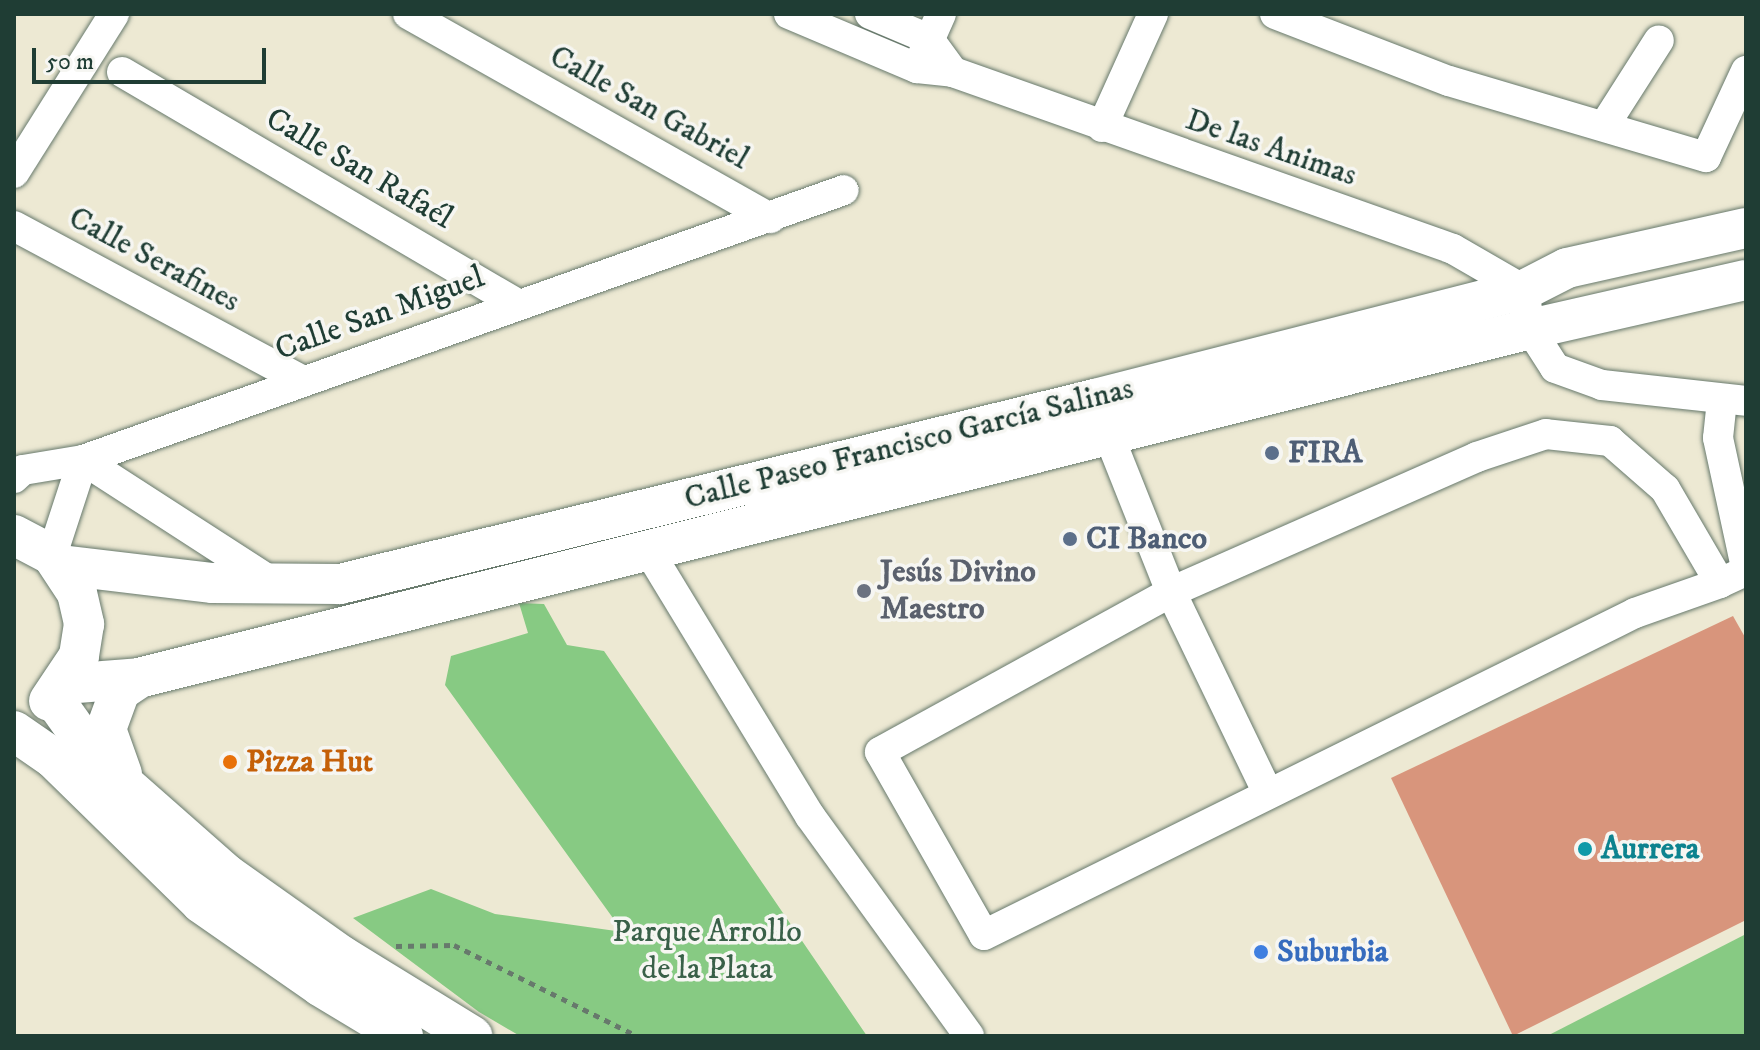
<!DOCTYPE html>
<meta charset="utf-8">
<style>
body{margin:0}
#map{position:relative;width:1760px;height:1050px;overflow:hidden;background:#ede9d3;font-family:"IM FELL DW Pica",serif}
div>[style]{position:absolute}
.green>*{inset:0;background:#87ca83}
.building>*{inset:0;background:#d8957c}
.path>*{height:5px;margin-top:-2.5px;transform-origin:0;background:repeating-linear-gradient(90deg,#67796c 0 6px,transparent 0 12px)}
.roads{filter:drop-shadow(0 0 2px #67796c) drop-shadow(0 0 2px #67796c)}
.minor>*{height:30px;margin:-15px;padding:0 15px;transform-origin:15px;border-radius:15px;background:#fff}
.major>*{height:40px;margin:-20px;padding:0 20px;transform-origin:20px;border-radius:20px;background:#fff}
.dots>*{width:22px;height:22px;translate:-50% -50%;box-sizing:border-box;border:4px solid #f6f6f2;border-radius:50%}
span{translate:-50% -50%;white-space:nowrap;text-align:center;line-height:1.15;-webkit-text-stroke:7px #f6f6f2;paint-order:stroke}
.street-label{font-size:32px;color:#1f3d34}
.service-label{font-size:32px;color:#4e5e75;font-weight:700}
.left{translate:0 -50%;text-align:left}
.worship-label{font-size:32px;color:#5b616d;font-weight:700}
.food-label{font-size:32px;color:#c56008;font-weight:700}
.culture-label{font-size:32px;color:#0d838f;font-weight:700}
.park-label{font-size:32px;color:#396048}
.shop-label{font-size:32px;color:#366cbe;font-weight:700}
.frame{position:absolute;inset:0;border:16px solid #1f3d34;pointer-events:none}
.scale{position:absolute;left:32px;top:48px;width:234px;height:36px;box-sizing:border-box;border:4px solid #1f3d34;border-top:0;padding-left:10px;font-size:24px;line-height:28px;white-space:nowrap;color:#1f3d34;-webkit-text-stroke:6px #f6f6f2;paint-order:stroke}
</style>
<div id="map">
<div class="green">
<div style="clip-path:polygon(519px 603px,544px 604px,567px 645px,604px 651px,867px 1036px,520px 1036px,479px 1012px,353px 918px,431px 889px,495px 914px,623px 932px,445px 685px,451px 656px,528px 633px)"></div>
<div style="clip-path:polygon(1746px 934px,1746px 1036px,1547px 1036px)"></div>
</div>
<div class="building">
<div style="clip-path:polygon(1733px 616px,1746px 639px,1746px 920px,1513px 1036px,1391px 778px)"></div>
</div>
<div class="path">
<div style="left:396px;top:946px;width:58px;rotate:-1deg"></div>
<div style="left:454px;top:945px;width:204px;rotate:26.4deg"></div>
</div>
<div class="roads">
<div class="minor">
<div style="left:408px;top:14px;width:416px;rotate:29.4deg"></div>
<div style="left:789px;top:14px;width:139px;rotate:22.9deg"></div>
<div style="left:917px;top:68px;width:36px;rotate:6deg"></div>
<div style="left:953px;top:72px;width:530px;rotate:19.49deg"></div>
<div style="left:1453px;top:249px;width:82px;rotate:30deg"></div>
<div style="left:1524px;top:290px;width:39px;rotate:81deg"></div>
<div style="left:1530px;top:329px;width:46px;rotate:57.3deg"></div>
<div style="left:1555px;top:368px;width:50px;rotate:19.9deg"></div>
<div style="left:1602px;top:385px;width:145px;rotate:6.3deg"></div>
<div style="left:870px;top:14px;width:64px;rotate:23deg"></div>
<div style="left:929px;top:39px;width:41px;rotate:54deg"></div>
<div style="left:1275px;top:14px;width:186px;rotate:21.1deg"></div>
<div style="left:1449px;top:81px;width:268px;rotate:16.5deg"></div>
<div style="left:1706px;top:157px;width:95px;rotate:-65.1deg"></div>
<div style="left:921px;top:59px;width:49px;rotate:-66deg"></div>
<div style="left:122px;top:72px;width:459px;rotate:30.4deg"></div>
<div style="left:1606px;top:123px;width:98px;rotate:-57.4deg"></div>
<div style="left:1102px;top:127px;width:124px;rotate:-65.7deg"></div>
<div style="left:14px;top:173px;width:188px;rotate:-57.8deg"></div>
<div style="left:14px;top:226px;width:326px;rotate:28.2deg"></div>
<div style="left:1722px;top:400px;width:38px;rotate:96deg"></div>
<div style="left:1718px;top:438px;width:132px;rotate:77.8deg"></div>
<div style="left:1101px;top:416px;width:189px;rotate:68.3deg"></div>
<div style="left:1171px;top:592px;width:224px;rotate:64.3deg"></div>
<div style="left:83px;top:460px;width:230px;rotate:32.9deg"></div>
<div style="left:14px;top:478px;width:12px;rotate:-42deg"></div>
<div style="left:23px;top:470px;width:61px;rotate:-9.5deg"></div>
<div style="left:83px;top:460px;width:807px;rotate:-19.53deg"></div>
<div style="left:650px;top:553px;width:308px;rotate:58.7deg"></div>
<div style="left:810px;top:816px;width:271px;rotate:54.1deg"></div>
<div style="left:52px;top:555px;width:100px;rotate:-71.9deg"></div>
<div style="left:1720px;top:583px;width:109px;rotate:-120.3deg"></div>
<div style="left:1665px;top:489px;width:73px;rotate:-138.9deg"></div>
<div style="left:1610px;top:441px;width:64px;rotate:-173.8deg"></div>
<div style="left:1546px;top:434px;width:73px;rotate:161.6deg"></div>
<div style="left:1477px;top:457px;width:334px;rotate:156.2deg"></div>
<div style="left:1171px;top:592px;width:332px;rotate:151.2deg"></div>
<div style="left:880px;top:752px;width:210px;rotate:60.4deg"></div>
<div style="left:984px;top:935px;width:726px;rotate:-26.32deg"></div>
<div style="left:1635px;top:613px;width:90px;rotate:-19.4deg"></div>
<div style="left:1720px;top:583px;width:29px;rotate:-25deg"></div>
</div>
<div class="major">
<div style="left:14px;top:535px;width:43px;rotate:27.8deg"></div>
<div style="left:52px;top:555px;width:45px;rotate:56.7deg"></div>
<div style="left:77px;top:593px;width:32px;rotate:77deg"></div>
<div style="left:84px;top:624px;width:32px;rotate:99deg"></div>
<div style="left:79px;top:656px;width:54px;rotate:123.7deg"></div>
<div style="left:61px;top:565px;width:153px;rotate:6.8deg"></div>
<div style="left:213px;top:583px;width:127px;rotate:0.5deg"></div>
<div style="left:340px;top:584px;width:777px;rotate:-13.77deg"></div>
<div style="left:1095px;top:399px;width:443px;rotate:-14.3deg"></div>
<div style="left:1524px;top:290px;width:48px;rotate:-27.1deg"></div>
<div style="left:1567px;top:268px;width:183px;rotate:-12.6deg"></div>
<div style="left:65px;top:684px;width:74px;rotate:-4.6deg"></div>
<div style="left:139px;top:678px;width:1434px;rotate:-14.08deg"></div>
<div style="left:1530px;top:329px;width:221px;rotate:-12.8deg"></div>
<div style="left:53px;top:698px;width:77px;rotate:54.5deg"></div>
<div style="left:98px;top:761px;width:171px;rotate:41.4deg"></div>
<div style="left:226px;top:874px;width:142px;rotate:35.3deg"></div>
<div style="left:342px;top:956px;width:153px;rotate:31.6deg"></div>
<div style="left:14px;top:731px;width:47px;rotate:34.7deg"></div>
<div style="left:53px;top:758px;width:207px;rotate:44.4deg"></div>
<div style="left:201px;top:903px;width:145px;rotate:34.9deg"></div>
<div style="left:320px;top:986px;width:97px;rotate:31.1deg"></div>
<div style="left:122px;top:774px;width:48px;rotate:-109.6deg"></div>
<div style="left:106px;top:729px;width:40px;rotate:-69.8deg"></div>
<div style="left:120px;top:691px;width:23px;rotate:-34deg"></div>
</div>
</div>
<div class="dots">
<div style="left:1272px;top:453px;background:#5c6f8a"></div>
<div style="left:1070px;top:539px;background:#5c6f8a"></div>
<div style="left:864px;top:591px;background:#6b7280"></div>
<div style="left:230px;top:762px;background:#e8710a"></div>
<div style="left:1585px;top:849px;background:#0f9aa8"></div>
<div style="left:1261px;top:952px;background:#3f7fe0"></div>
</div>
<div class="street-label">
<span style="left:649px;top:108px;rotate:29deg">Calle San Gabriel</span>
<span style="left:1271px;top:148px;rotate:19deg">De las Animas</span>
<span style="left:359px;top:169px;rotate:30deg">Calle San Rafaél</span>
<span style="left:154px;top:260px;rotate:28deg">Calle Serafines</span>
<span style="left:380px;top:314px;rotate:-20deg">Calle San Miguel</span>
<span style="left:909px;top:444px;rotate:-14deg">Calle Paseo Francisco García Salinas</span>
</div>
<div class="service-label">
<span class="left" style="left:1288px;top:453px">FIRA</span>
<span class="left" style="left:1086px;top:539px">CI Banco</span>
</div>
<div class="worship-label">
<span class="left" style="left:880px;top:591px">Jesús Divino<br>Maestro</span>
</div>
<div class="food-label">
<span class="left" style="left:246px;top:762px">Pizza Hut</span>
</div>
<div class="culture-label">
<span class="left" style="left:1601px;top:849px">Aurrera</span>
</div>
<div class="park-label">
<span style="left:707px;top:951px">Parque Arrollo<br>de la Plata</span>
</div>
<div class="shop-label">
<span class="left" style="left:1277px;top:952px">Suburbia</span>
</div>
<div class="frame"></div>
<div class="scale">50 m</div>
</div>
